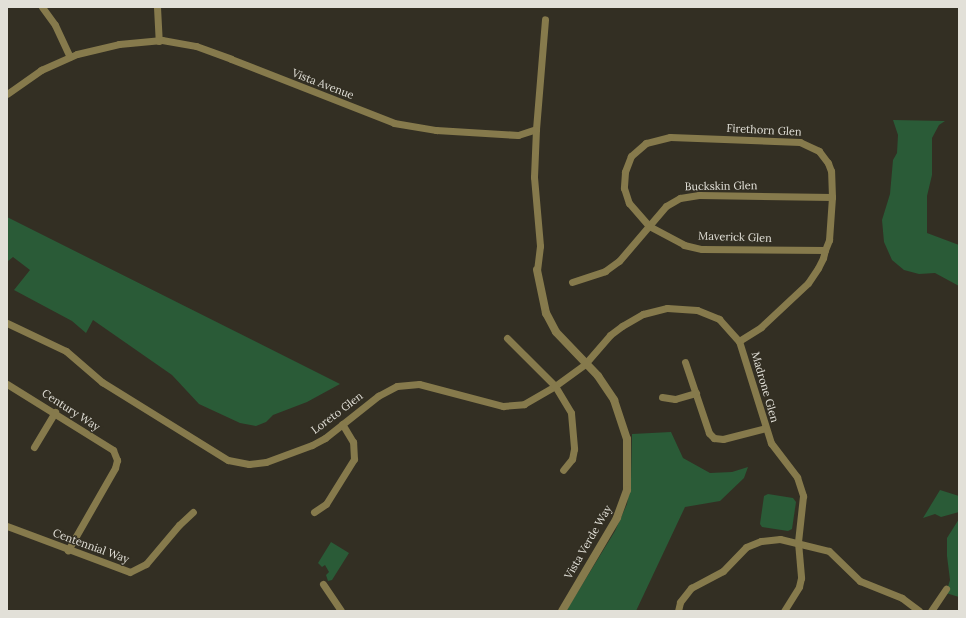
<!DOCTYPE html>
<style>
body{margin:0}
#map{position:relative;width:966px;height:618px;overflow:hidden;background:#332f23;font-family:Lora,serif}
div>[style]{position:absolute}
.green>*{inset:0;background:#2a5b37}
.minor>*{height:7px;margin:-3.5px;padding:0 3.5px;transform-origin:3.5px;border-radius:3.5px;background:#867a4c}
.tertiary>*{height:8px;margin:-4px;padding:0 4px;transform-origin:4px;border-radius:4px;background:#867a4c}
span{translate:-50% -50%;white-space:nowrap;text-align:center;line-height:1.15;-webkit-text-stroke:3px #332f23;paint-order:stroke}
.street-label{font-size:11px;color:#e2e0d8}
.frame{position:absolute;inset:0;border:8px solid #e2e0d8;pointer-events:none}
</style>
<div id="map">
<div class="green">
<div style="clip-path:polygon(893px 120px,945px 121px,939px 125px,932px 138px,932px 175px,927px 196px,927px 233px,959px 245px,959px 286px,935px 273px,919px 274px,904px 270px,892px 260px,884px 242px,882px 220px,890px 194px,893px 160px,897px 153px,898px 135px)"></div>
<div style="clip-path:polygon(7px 217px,340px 384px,307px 402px,273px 415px,266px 422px,256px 426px,240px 423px,199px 404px,172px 375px,93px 320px,86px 333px,72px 321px,14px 290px,30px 270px,13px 257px,8px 261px)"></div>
<div style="clip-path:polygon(671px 432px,683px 458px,710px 473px,732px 472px,748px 467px,744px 478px,720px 501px,685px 507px,636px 611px,566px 611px,615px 531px,627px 504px,631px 479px,632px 434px)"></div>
<div style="clip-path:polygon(940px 490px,959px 496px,959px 512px,941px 517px,935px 514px,923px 518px)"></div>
<div style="clip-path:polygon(768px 494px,793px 498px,796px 502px,792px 529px,788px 531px,762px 527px,760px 524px,764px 496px)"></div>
<div style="clip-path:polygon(959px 519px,959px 597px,946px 593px,950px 580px,947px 556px,947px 538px)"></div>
<div style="clip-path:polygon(331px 542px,349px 553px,332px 580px,328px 581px,326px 575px,329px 572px,325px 565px,322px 567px,318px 563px)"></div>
</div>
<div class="minor">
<div style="left:42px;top:7px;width:22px;rotate:54deg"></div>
<div style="left:55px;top:25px;width:35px;rotate:65deg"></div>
<div style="left:157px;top:7px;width:34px;rotate:87deg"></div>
<div style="left:7px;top:94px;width:42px;rotate:-35.2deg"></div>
<div style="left:41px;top:70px;width:39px;rotate:-24deg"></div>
<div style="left:77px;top:54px;width:43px;rotate:-13.4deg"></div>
<div style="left:119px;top:44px;width:43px;rotate:-5.3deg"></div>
<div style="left:162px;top:40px;width:35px;rotate:10deg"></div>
<div style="left:196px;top:46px;width:37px;rotate:20deg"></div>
<div style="left:231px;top:59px;width:175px;rotate:21.4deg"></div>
<div style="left:394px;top:123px;width:43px;rotate:9.5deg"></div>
<div style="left:436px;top:130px;width:82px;rotate:3.5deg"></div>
<div style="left:518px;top:135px;width:19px;rotate:-18deg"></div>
<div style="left:536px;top:129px;width:110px;rotate:-85.3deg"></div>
<div style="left:536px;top:129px;width:48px;rotate:92.4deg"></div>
<div style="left:534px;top:177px;width:69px;rotate:85deg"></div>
<div style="left:540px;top:246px;width:24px;rotate:97deg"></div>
<div style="left:572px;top:282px;width:35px;rotate:-18deg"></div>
<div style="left:605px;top:271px;width:17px;rotate:-36deg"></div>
<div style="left:619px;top:261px;width:72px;rotate:-49.5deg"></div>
<div style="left:666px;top:206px;width:16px;rotate:-30deg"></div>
<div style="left:680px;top:198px;width:19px;rotate:-9deg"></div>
<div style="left:699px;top:195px;width:133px;rotate:0.9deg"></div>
<div style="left:7px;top:323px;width:65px;rotate:25.4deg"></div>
<div style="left:66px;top:351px;width:48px;rotate:40.7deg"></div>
<div style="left:102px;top:382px;width:148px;rotate:31.8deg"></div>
<div style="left:228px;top:460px;width:21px;rotate:11deg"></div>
<div style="left:249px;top:464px;width:17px;rotate:-7deg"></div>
<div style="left:266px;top:462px;width:49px;rotate:-20.3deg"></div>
<div style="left:312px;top:445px;width:15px;rotate:-28deg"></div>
<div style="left:325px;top:438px;width:68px;rotate:-38.4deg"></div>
<div style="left:378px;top:396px;width:21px;rotate:-28deg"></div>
<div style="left:397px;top:386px;width:22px;rotate:-5deg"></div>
<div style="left:419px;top:384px;width:87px;rotate:14.7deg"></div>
<div style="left:503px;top:406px;width:21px;rotate:-5deg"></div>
<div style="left:524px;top:404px;width:36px;rotate:-30deg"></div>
<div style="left:555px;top:386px;width:37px;rotate:-36deg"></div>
<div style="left:585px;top:364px;width:38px;rotate:-49deg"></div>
<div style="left:610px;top:335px;width:15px;rotate:-37deg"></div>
<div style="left:622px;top:326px;width:24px;rotate:-30deg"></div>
<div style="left:643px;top:314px;width:25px;rotate:-14deg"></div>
<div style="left:667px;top:308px;width:30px;rotate:4deg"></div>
<div style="left:697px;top:310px;width:24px;rotate:22deg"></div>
<div style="left:719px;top:319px;width:30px;rotate:48deg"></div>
<div style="left:739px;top:341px;width:107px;rotate:72.6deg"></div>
<div style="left:771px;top:443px;width:43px;rotate:52.6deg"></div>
<div style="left:797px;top:477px;width:20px;rotate:72deg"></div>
<div style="left:803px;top:496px;width:46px;rotate:96.2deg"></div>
<div style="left:798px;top:542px;width:36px;rotate:85deg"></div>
<div style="left:801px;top:578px;width:9px;rotate:103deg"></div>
<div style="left:799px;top:587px;width:28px;rotate:122deg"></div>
<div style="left:507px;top:338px;width:68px;rotate:45deg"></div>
<div style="left:555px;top:386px;width:31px;rotate:59deg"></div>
<div style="left:571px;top:413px;width:36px;rotate:85deg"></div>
<div style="left:574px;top:449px;width:10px;rotate:101deg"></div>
<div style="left:572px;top:459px;width:14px;rotate:129deg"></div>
<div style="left:739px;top:341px;width:26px;rotate:-32deg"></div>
<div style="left:761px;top:327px;width:64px;rotate:-43.1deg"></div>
<div style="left:808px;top:283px;width:18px;rotate:-56deg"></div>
<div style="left:818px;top:268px;width:11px;rotate:-63deg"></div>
<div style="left:823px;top:258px;width:8px;rotate:-76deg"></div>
<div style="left:825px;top:250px;width:11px;rotate:-68deg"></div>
<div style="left:829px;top:240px;width:43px;rotate:-86deg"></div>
<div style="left:832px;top:197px;width:26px;rotate:-92deg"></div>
<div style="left:831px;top:171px;width:9px;rotate:-111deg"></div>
<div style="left:828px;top:163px;width:15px;rotate:-127deg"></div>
<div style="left:819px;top:151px;width:21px;rotate:-155deg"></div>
<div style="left:800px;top:142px;width:130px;rotate:-177.8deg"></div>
<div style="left:670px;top:137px;width:25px;rotate:166deg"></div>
<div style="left:646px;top:143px;width:20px;rotate:139deg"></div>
<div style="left:631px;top:156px;width:17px;rotate:111deg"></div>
<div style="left:625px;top:172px;width:16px;rotate:94deg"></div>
<div style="left:624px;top:188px;width:16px;rotate:72deg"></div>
<div style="left:629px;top:203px;width:30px;rotate:49deg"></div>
<div style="left:649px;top:226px;width:40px;rotate:28deg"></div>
<div style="left:684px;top:245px;width:18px;rotate:13deg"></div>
<div style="left:702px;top:249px;width:123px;rotate:0.5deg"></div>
<div style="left:685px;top:362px;width:75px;rotate:71.3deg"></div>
<div style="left:709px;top:433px;width:7px;rotate:45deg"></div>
<div style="left:714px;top:438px;width:9px;rotate:6deg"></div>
<div style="left:723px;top:439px;width:44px;rotate:-14.3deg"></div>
<div style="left:7px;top:384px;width:125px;rotate:31.9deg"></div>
<div style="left:113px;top:450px;width:11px;rotate:68deg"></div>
<div style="left:117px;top:460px;width:8px;rotate:104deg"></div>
<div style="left:115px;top:468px;width:95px;rotate:119.8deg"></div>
<div style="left:662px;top:397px;width:13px;rotate:9deg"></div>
<div style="left:675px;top:399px;width:22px;rotate:-16deg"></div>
<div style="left:34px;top:447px;width:41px;rotate:-59deg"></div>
<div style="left:314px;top:512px;width:14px;rotate:-34deg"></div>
<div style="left:326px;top:504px;width:53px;rotate:-58.1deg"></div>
<div style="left:354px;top:459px;width:17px;rotate:-93deg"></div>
<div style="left:353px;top:442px;width:21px;rotate:-121deg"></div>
<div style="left:7px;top:526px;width:131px;rotate:20.5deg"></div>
<div style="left:130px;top:572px;width:18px;rotate:-27deg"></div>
<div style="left:146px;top:564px;width:51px;rotate:-49.8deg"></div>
<div style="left:179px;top:525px;width:19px;rotate:-43deg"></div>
<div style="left:323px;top:584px;width:32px;rotate:56deg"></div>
<div style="left:678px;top:611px;width:9px;rotate:-77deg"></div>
<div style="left:680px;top:602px;width:18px;rotate:-52deg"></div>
<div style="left:691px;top:588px;width:36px;rotate:-28deg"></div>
<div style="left:723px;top:571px;width:33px;rotate:-46deg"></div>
<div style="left:746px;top:547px;width:16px;rotate:-22deg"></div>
<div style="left:761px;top:541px;width:19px;rotate:-6deg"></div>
<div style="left:780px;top:539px;width:50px;rotate:13.8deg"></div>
<div style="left:829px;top:551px;width:43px;rotate:44.1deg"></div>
<div style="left:860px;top:581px;width:45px;rotate:22deg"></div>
<div style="left:902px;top:598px;width:21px;rotate:37deg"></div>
<div style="left:931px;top:611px;width:27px;rotate:-56deg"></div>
</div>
<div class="tertiary">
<div style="left:537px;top:270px;width:44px;rotate:78.2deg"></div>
<div style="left:546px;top:313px;width:21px;rotate:62deg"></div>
<div style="left:556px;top:332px;width:61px;rotate:46.3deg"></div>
<div style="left:598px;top:376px;width:29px;rotate:56deg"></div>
<div style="left:614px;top:400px;width:41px;rotate:71.6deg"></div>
<div style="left:627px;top:439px;width:51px;rotate:90deg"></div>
<div style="left:627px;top:490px;width:30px;rotate:110deg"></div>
<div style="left:617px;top:518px;width:108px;rotate:120.6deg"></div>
</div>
<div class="street-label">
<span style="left:323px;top:84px;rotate:21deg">Vista Avenue</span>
<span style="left:764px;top:130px;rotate:3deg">Firethorn Glen</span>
<span style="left:721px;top:186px;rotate:-1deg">Buckskin Glen</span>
<span style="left:735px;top:237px;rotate:2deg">Maverick Glen</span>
<span style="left:765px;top:387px;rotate:74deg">Madrone Glen</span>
<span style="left:71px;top:410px;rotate:33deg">Century Way</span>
<span style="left:337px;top:413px;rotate:-37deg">Loreto Glen</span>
<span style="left:588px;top:542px;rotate:-60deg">Vista Verde Way</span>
<span style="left:91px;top:546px;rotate:20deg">Centennial Way</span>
</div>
<div class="frame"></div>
</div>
